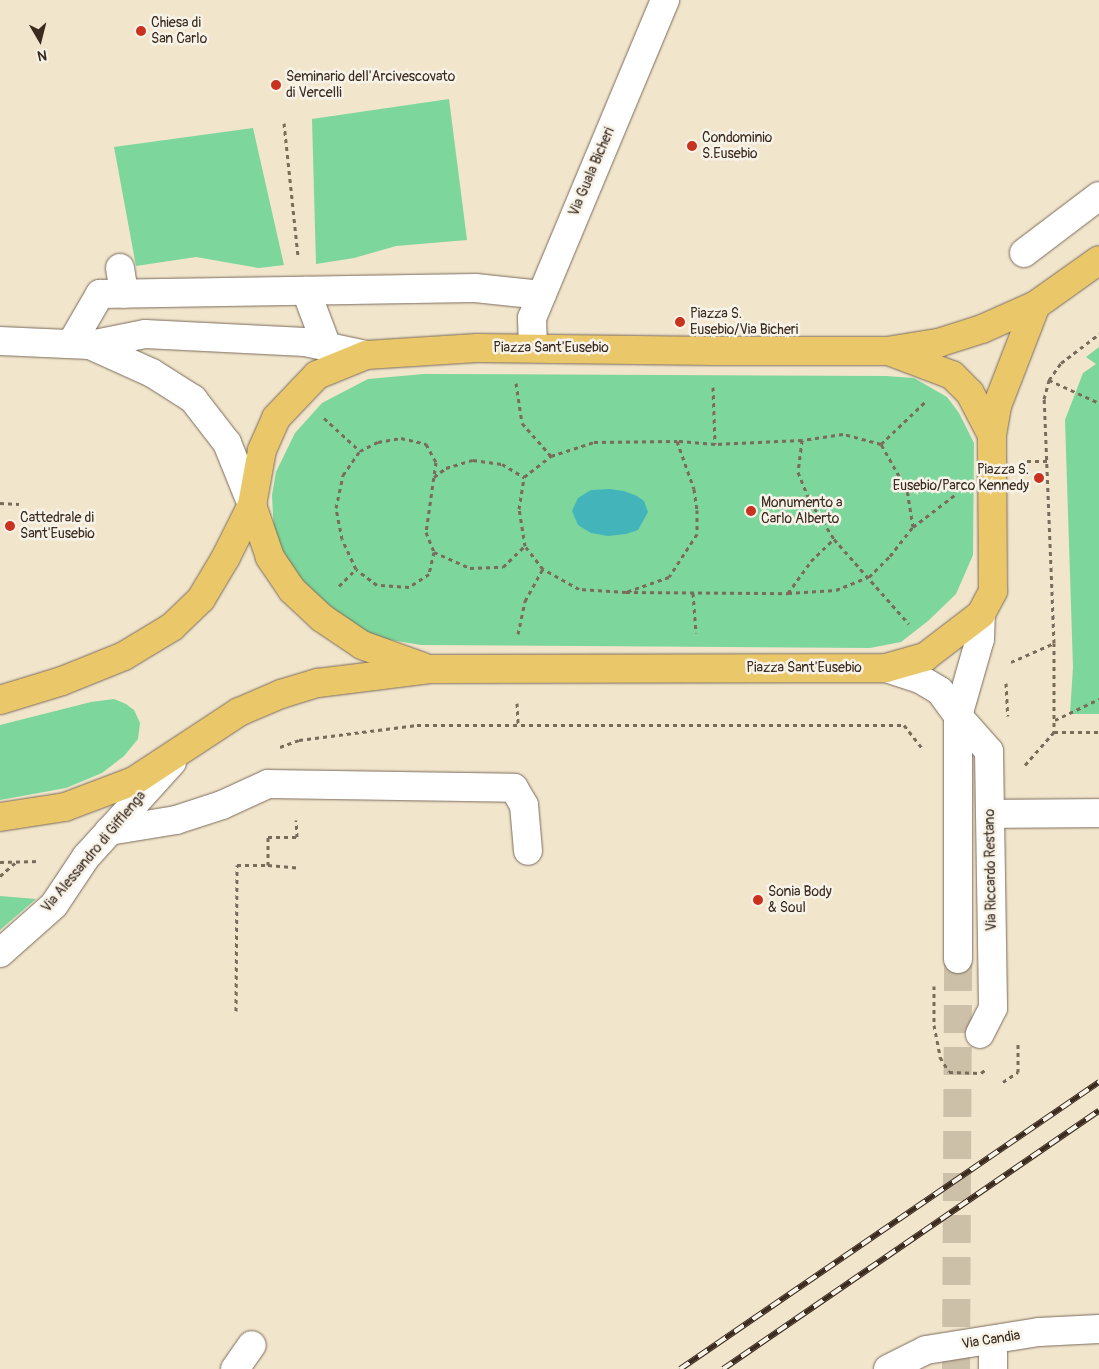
<!DOCTYPE html>
<style>
body{margin:0}
#map{position:relative;width:1099px;height:1369px;overflow:hidden;background:#f1e5cc;font-family:Pangolin,sans-serif}
div>[style]{position:absolute}
.green>*{inset:0;background:#7dd69b}
.water>*{inset:0;background:#44b4bb}
.minor-tunnel>*{height:28px;margin-top:-14px;transform-origin:0;background:repeating-linear-gradient(90deg,#cdc0a9 0 28px,transparent 0 42px)}
.path>*{height:3px;margin-top:-1.5px;transform-origin:0;background:repeating-linear-gradient(90deg,#7b6b5b 0 4px,transparent 0 8px)}
.roads{filter:drop-shadow(0 0 1px #7b6b5b) drop-shadow(0 0 1px #7b6b5b)}
.minor>*{height:28px;margin:-14px;padding:0 14px;transform-origin:14px;border-radius:14px;background:#fff}
.major>*{height:28px;margin:-14px;padding:0 14px;transform-origin:14px;border-radius:14px;background:#eac769}
.rail>*{height:5.5px;margin-top:-2.75px;transform-origin:0;background:repeating-linear-gradient(90deg,#f7f3e8 0 11px,#3b2a1e 0 22px);box-sizing:border-box;border-block:1px solid #3b2a1e}
.dots>*{width:14px;height:14px;translate:-50% -50%;box-sizing:border-box;border:2px solid #f7f3e8;border-radius:50%}
span{translate:-50% -50%;white-space:nowrap;text-align:center;line-height:1.15;-webkit-text-stroke:5px #f7f3e8;paint-order:stroke}
.poi-label{font-size:14px;color:#3b2a1e}
.left{translate:0 -50%;text-align:left}
.right{translate:-100% -50%;text-align:right}
.street-label{font-size:14px;color:#3b2a1e}
.north{position:absolute;left:15px;top:15px;width:50px;height:50px;-webkit-text-stroke:4px #f7f3e8;paint-order:stroke;rotate:172deg;font-size:14px;font-weight:700;line-height:20px;text-align:center;color:#3b2a1e}
.north::after{content:'';display:block;margin:auto;width:18px;height:22px;background:#3b2a1e;clip-path:polygon(50% 0,100% 100%,50% 72%,0 100%)}
</style>
<div id="map">
<div class="green">
<div style="clip-path:polygon(449px 99px,467px 240px,396px 246px,354px 258px,316px 264px,312px 119px)"></div>
<div style="clip-path:polygon(253px 128px,284px 265px,259px 268px,196px 257px,136px 266px,114px 147px)"></div>
<div style="clip-path:polygon(1099px 347px,1099px 714px,1070px 714px,1073px 667px,1065px 420px,1083px 373px,1096px 364px,1086px 357px)"></div>
<div style="clip-path:polygon(424px 374px,886px 376px,914px 378px,947px 397px,959px 413px,974px 443px,973px 555px,956px 594px,928px 621px,901px 642px,870px 648px,421px 645px,373px 637px,325px 614px,283px 560px,275px 538px,273px 515px,272px 495px,276px 472px,295px 433px,322px 403px,368px 379px)"></div>
<div style="clip-path:polygon(114px 699px,126px 704px,134px 710px,140px 723px,138px 739px,124px 756px,102px 773px,66px 788px,0 800px,0 725px,91px 702px)"></div>
<div style="clip-path:polygon(0 896px,36px 899px,0 930px)"></div>
</div>
<div class="water">
<div style="clip-path:polygon(610px 489px,624px 491px,637px 496px,644px 501px,648px 512px,638px 530px,626px 534px,608px 536px,591px 533px,578px 525px,572px 511px,578px 498px,591px 490px)"></div>
</div>
<div class="minor-tunnel">
<div style="left:956px;top:1369px;width:410px;rotate:-89.7deg"></div>
</div>
<div class="path">
<div style="left:284px;top:123px;width:135px;rotate:84deg"></div>
<div style="left:1049px;top:380px;width:55px;rotate:24.7deg"></div>
<div style="left:516px;top:383px;width:40px;rotate:81.5deg"></div>
<div style="left:522px;top:423px;width:44px;rotate:48.7deg"></div>
<div style="left:713px;top:387px;width:57px;rotate:88deg"></div>
<div style="left:324px;top:418px;width:49px;rotate:42.5deg"></div>
<div style="left:401px;top:438px;width:26px;rotate:13deg"></div>
<div style="left:426px;top:444px;width:21px;rotate:61deg"></div>
<div style="left:436px;top:462px;width:71px;rotate:98.1deg"></div>
<div style="left:426px;top:532px;width:22px;rotate:68deg"></div>
<div style="left:434px;top:552px;width:23px;rotate:103deg"></div>
<div style="left:429px;top:574px;width:24px;rotate:147deg"></div>
<div style="left:409px;top:587px;width:32px;rotate:-176deg"></div>
<div style="left:377px;top:585px;width:26px;rotate:-143deg"></div>
<div style="left:356px;top:569px;width:33px;rotate:-115deg"></div>
<div style="left:342px;top:539px;width:32px;rotate:-101deg"></div>
<div style="left:336px;top:508px;width:34px;rotate:-78deg"></div>
<div style="left:343px;top:475px;width:29px;rotate:-55deg"></div>
<div style="left:360px;top:451px;width:20px;rotate:-27deg"></div>
<div style="left:378px;top:442px;width:23px;rotate:-10deg"></div>
<div style="left:802px;top:440px;width:32px;rotate:97deg"></div>
<div style="left:798px;top:472px;width:31px;rotate:68deg"></div>
<div style="left:810px;top:501px;width:45px;rotate:57.7deg"></div>
<div style="left:834px;top:539px;width:113px;rotate:48.6deg"></div>
<div style="left:677px;top:441px;width:51px;rotate:70.5deg"></div>
<div style="left:694px;top:489px;width:21px;rotate:82deg"></div>
<div style="left:697px;top:510px;width:24px;rotate:90deg"></div>
<div style="left:697px;top:534px;width:51px;rotate:123.1deg"></div>
<div style="left:669px;top:577px;width:46px;rotate:160.8deg"></div>
<div style="left:626px;top:592px;width:47px;rotate:-176.3deg"></div>
<div style="left:579px;top:589px;width:41px;rotate:-150.9deg"></div>
<div style="left:543px;top:569px;width:29px;rotate:-128deg"></div>
<div style="left:525px;top:546px;width:37px;rotate:-99deg"></div>
<div style="left:519px;top:509px;width:32px;rotate:-81deg"></div>
<div style="left:524px;top:477px;width:34px;rotate:-38deg"></div>
<div style="left:551px;top:456px;width:45px;rotate:-18deg"></div>
<div style="left:594px;top:442px;width:83px;rotate:-0.7deg"></div>
<div style="left:881px;top:444px;width:61px;rotate:-43.7deg"></div>
<div style="left:1027px;top:461px;width:20px"></div>
<div style="left:434px;top:477px;width:15px;rotate:-37deg"></div>
<div style="left:446px;top:468px;width:28px;rotate:-17deg"></div>
<div style="left:473px;top:460px;width:29px;rotate:8deg"></div>
<div style="left:502px;top:464px;width:26px;rotate:31deg"></div>
<div style="left:0;top:503px;width:19px;rotate:3deg"></div>
<div style="left:913px;top:527px;width:54px;rotate:-37.5deg"></div>
<div style="left:434px;top:552px;width:39px;rotate:24deg"></div>
<div style="left:470px;top:568px;width:33px;rotate:-2deg"></div>
<div style="left:503px;top:567px;width:30px;rotate:-44deg"></div>
<div style="left:339px;top:586px;width:24px;rotate:-45deg"></div>
<div style="left:626px;top:592px;width:162px;rotate:0.4deg"></div>
<div style="left:788px;top:593px;width:48px;rotate:-3.6deg"></div>
<div style="left:836px;top:590px;width:35px;rotate:-22deg"></div>
<div style="left:869px;top:577px;width:30px;rotate:-45deg"></div>
<div style="left:890px;top:556px;width:37px;rotate:-52deg"></div>
<div style="left:913px;top:527px;width:37px;rotate:-99deg"></div>
<div style="left:907px;top:490px;width:53px;rotate:-119.5deg"></div>
<div style="left:881px;top:444px;width:39px;rotate:-165deg"></div>
<div style="left:843px;top:434px;width:41px;rotate:171.7deg"></div>
<div style="left:802px;top:440px;width:87px;rotate:177.4deg"></div>
<div style="left:715px;top:444px;width:38px;rotate:-175deg"></div>
<div style="left:693px;top:593px;width:40px;rotate:85.7deg"></div>
<div style="left:788px;top:593px;width:39px;rotate:-54deg"></div>
<div style="left:811px;top:561px;width:32px;rotate:-44deg"></div>
<div style="left:518px;top:634px;width:34px;rotate:-78deg"></div>
<div style="left:525px;top:601px;width:37px;rotate:-61deg"></div>
<div style="left:1054px;top:643px;width:89px;rotate:90deg"></div>
<div style="left:1011px;top:662px;width:47px;rotate:-23.8deg"></div>
<div style="left:1054px;top:643px;width:244px;rotate:-92.3deg"></div>
<div style="left:1044px;top:399px;width:20px;rotate:-75deg"></div>
<div style="left:1049px;top:380px;width:21px;rotate:-55deg"></div>
<div style="left:1061px;top:363px;width:48px;rotate:-37.3deg"></div>
<div style="left:1006px;top:683px;width:33px;rotate:87deg"></div>
<div style="left:517px;top:703px;width:22px;rotate:87deg"></div>
<div style="left:1055px;top:720px;width:49px;rotate:-25.5deg"></div>
<div style="left:280px;top:747px;width:20px;rotate:-20deg"></div>
<div style="left:299px;top:740px;width:119px;rotate:-7.2deg"></div>
<div style="left:417px;top:725px;width:487px"></div>
<div style="left:904px;top:725px;width:31px;rotate:52deg"></div>
<div style="left:1025px;top:765px;width:44px;rotate:-48.7deg"></div>
<div style="left:1054px;top:732px;width:45px"></div>
<div style="left:0;top:862px;width:40px;rotate:-1.4deg"></div>
<div style="left:268px;top:865px;width:32px;rotate:5deg"></div>
<div style="left:0;top:876px;width:21px;rotate:-41deg"></div>
<div style="left:934px;top:986px;width:39px;rotate:90deg"></div>
<div style="left:934px;top:1025px;width:33px;rotate:79deg"></div>
<div style="left:940px;top:1057px;width:17px;rotate:59deg"></div>
<div style="left:949px;top:1072px;width:32px;rotate:2deg"></div>
<div style="left:981px;top:1073px;width:5px;rotate:-37deg"></div>
<div style="left:236px;top:1011px;width:146px;rotate:-89.6deg"></div>
<div style="left:237px;top:865px;width:31px"></div>
<div style="left:268px;top:865px;width:28px;rotate:-90deg"></div>
<div style="left:268px;top:837px;width:29px"></div>
<div style="left:297px;top:837px;width:17px;rotate:-93deg"></div>
<div style="left:1003px;top:1082px;width:18px;rotate:-34deg"></div>
<div style="left:1018px;top:1072px;width:31px;rotate:-90deg"></div>
</div>
<div class="roads">
<div class="minor">
<div style="left:1024px;top:253px;width:94px;rotate:-37.2deg"></div>
<div style="left:120px;top:268px;width:26px;rotate:81deg"></div>
<div style="left:306px;top:291px;width:60px;rotate:69.4deg"></div>
<div style="left:0;top:341px;width:90px;rotate:2.5deg"></div>
<div style="left:90px;top:345px;width:56px;rotate:-11.3deg"></div>
<div style="left:145px;top:334px;width:160px;rotate:2.9deg"></div>
<div style="left:305px;top:342px;width:62px;rotate:12deg"></div>
<div style="left:71px;top:344px;width:58px;rotate:-59.9deg"></div>
<div style="left:100px;top:294px;width:375px;rotate:-0.9deg"></div>
<div style="left:475px;top:288px;width:67px;rotate:6deg"></div>
<div style="left:90px;top:345px;width:68px;rotate:24.3deg"></div>
<div style="left:152px;top:373px;width:49px;rotate:32.4deg"></div>
<div style="left:193px;top:399px;width:56px;rotate:52.3deg"></div>
<div style="left:227px;top:443px;width:67px;rotate:68deg"></div>
<div style="left:533px;top:347px;width:29px;rotate:-92deg"></div>
<div style="left:532px;top:318px;width:345px;rotate:-67.3deg"></div>
<div style="left:886px;top:668px;width:36px;rotate:18deg"></div>
<div style="left:920px;top:679px;width:23px;rotate:31deg"></div>
<div style="left:940px;top:691px;width:31px;rotate:54deg"></div>
<div style="left:958px;top:716px;width:47px;rotate:48.5deg"></div>
<div style="left:989px;top:751px;width:257px;rotate:89.1deg"></div>
<div style="left:993px;top:1008px;width:29px;rotate:117deg"></div>
<div style="left:990px;top:814px;width:109px;rotate:-0.5deg"></div>
<div style="left:109px;top:831px;width:68px;rotate:-9.3deg"></div>
<div style="left:176px;top:820px;width:48px;rotate:-18.1deg"></div>
<div style="left:222px;top:805px;width:51px;rotate:-24.5deg"></div>
<div style="left:268px;top:784px;width:246px;rotate:0.9deg"></div>
<div style="left:514px;top:788px;width:20px;rotate:60deg"></div>
<div style="left:524px;top:805px;width:46px;rotate:85deg"></div>
<div style="left:0;top:953px;width:72px;rotate:-41.6deg"></div>
<div style="left:54px;top:905px;width:58px;rotate:-56.3deg"></div>
<div style="left:86px;top:857px;width:128px;rotate:-47.8deg"></div>
<div style="left:958px;top:959px;width:243px;rotate:-90deg"></div>
<div style="left:958px;top:716px;width:80px;rotate:-74.1deg"></div>
<div style="left:980px;top:639px;width:25px;rotate:-88deg"></div>
<div style="left:993px;top:1340px;width:29px;rotate:90deg"></div>
<div style="left:235px;top:1369px;width:29px;rotate:-55deg"></div>
<div style="left:888px;top:1369px;width:42px;rotate:-26.6deg"></div>
<div style="left:926px;top:1350px;width:114px;rotate:-9.1deg"></div>
<div style="left:1039px;top:1332px;width:60px;rotate:-2.9deg"></div>
</div>
<div class="major">
<div style="left:891px;top:352px;width:65px;rotate:20.7deg"></div>
<div style="left:952px;top:375px;width:25px;rotate:45deg"></div>
<div style="left:970px;top:393px;width:47px;rotate:62.4deg"></div>
<div style="left:423px;top:667px;width:65px;rotate:-160.2deg"></div>
<div style="left:362px;top:645px;width:48px;rotate:-146deg"></div>
<div style="left:322px;top:618px;width:41px;rotate:-137deg"></div>
<div style="left:292px;top:590px;width:40px;rotate:-124deg"></div>
<div style="left:270px;top:557px;width:55px;rotate:-109.1deg"></div>
<div style="left:252px;top:505px;width:56px;rotate:-79.7deg"></div>
<div style="left:262px;top:450px;width:35px;rotate:-66deg"></div>
<div style="left:276px;top:418px;width:59px;rotate:-46.4deg"></div>
<div style="left:317px;top:375px;width:53px;rotate:-22.2deg"></div>
<div style="left:366px;top:355px;width:111px;rotate:-3.6deg"></div>
<div style="left:477px;top:348px;width:237px;rotate:0.7deg"></div>
<div style="left:714px;top:351px;width:173px"></div>
<div style="left:887px;top:351px;width:52px;rotate:-8.9deg"></div>
<div style="left:938px;top:343px;width:46px;rotate:-17.7deg"></div>
<div style="left:982px;top:329px;width:59px;rotate:-24deg"></div>
<div style="left:1036px;top:305px;width:77px;rotate:-35.5deg"></div>
<div style="left:0;top:700px;width:65px;rotate:-17deg"></div>
<div style="left:62px;top:681px;width:67px;rotate:-22deg"></div>
<div style="left:124px;top:656px;width:56px;rotate:-31.1deg"></div>
<div style="left:172px;top:627px;width:40px;rotate:-44deg"></div>
<div style="left:201px;top:599px;width:49px;rotate:-59.2deg"></div>
<div style="left:226px;top:557px;width:58px;rotate:-63.4deg"></div>
<div style="left:0;top:817px;width:66px;rotate:-8.7deg"></div>
<div style="left:65px;top:807px;width:74px;rotate:-20.6deg"></div>
<div style="left:134px;top:781px;width:126px;rotate:-33.3deg"></div>
<div style="left:239px;top:712px;width:46px;rotate:-23.2deg"></div>
<div style="left:281px;top:694px;width:39px;rotate:-17deg"></div>
<div style="left:318px;top:683px;width:113px;rotate:-7.1deg"></div>
<div style="left:430px;top:669px;width:456px;rotate:-0.1deg"></div>
<div style="left:886px;top:668px;width:41px;rotate:-15.8deg"></div>
<div style="left:925px;top:657px;width:71px;rotate:-37.5deg"></div>
<div style="left:981px;top:614px;width:26px;rotate:-62deg"></div>
<div style="left:993px;top:591px;width:156px;rotate:-90.4deg"></div>
<div style="left:992px;top:435px;width:29px;rotate:-80deg"></div>
<div style="left:997px;top:406px;width:108px;rotate:-68.9deg"></div>
</div>
</div>
<div class="rail">
<div style="left:680px;top:1369px;width:508px;rotate:-34.41deg"></div>
<div style="left:723px;top:1369px;width:456px;rotate:-34.5deg"></div>
</div>
<div class="dots">
<div style="left:141px;top:31px;background:#c8321e"></div>
<div style="left:276px;top:85px;background:#c8321e"></div>
<div style="left:692px;top:146px;background:#c8321e"></div>
<div style="left:680px;top:322px;background:#c8321e"></div>
<div style="left:1039px;top:478px;background:#c8321e"></div>
<div style="left:751px;top:511px;background:#c8321e"></div>
<div style="left:10px;top:526px;background:#c8321e"></div>
<div style="left:758px;top:900px;background:#c8321e"></div>
</div>
<div class="poi-label">
<span class="left" style="left:151px;top:31px">Chiesa di<br>San Carlo</span>
<span class="left" style="left:286px;top:85px">Seminario dell'Arcivescovato<br>di Vercelli</span>
<span class="left" style="left:702px;top:146px">Condominio<br>S.Eusebio</span>
<span class="left" style="left:690px;top:322px">Piazza S.<br>Eusebio/Via Bicheri</span>
<span class="right" style="left:1029px;top:478px">Piazza S.<br>Eusebio/Parco Kennedy</span>
<span class="left" style="left:761px;top:511px">Monumento a<br>Carlo Alberto</span>
<span class="left" style="left:20px;top:526px">Cattedrale di<br>Sant'Eusebio</span>
<span class="left" style="left:768px;top:900px">Sonia Body<br>&amp; Soul</span>
</div>
<div class="street-label">
<span style="left:592px;top:172px;rotate:-67deg">Via Guala Bicheri</span>
<span style="left:551px;top:348px">Piazza Sant'Eusebio</span>
<span style="left:804px;top:668px">Piazza Sant'Eusebio</span>
<span style="left:94px;top:852px;rotate:-50deg">Via Alessandro di Gifflenga</span>
<span style="left:991px;top:870px;rotate:-91deg">Via Riccardo Restano</span>
<span style="left:991px;top:1340px;rotate:-9deg">Via Candia</span>
</div>
<div class="north">N</div>
</div>
